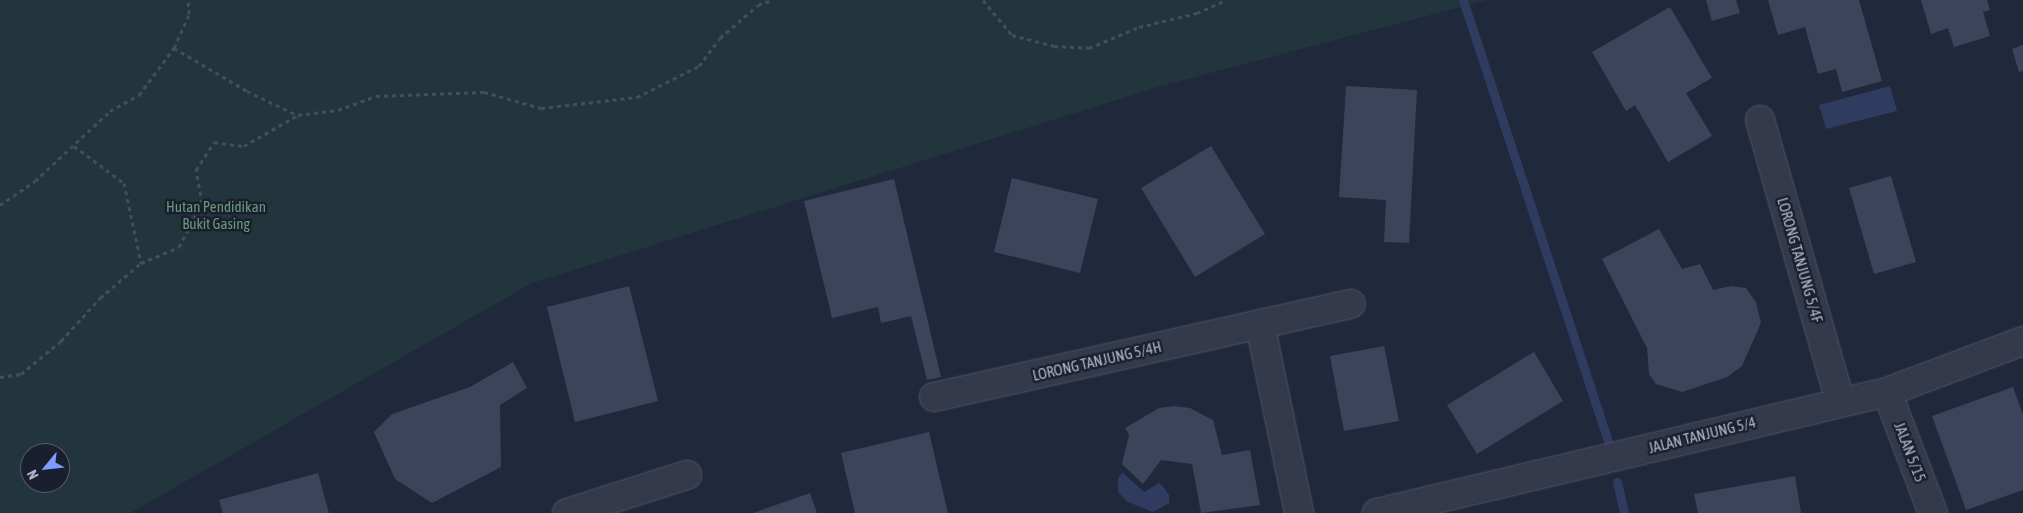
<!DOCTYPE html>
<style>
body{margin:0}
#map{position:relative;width:2023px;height:513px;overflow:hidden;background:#20283b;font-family:"Asap Condensed",sans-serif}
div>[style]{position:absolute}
.green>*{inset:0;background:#22353c}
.water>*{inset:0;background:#2f3c60}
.stream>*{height:9px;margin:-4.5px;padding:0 4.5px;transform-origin:4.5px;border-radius:4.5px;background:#2f3c60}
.building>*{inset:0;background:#3c445c}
.path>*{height:3px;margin-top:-1.5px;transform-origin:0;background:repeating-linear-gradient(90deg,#3d5157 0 4px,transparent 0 8px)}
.roads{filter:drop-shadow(0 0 1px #4f5566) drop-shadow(0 0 1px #4f5566)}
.minor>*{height:28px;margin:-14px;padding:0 14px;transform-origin:14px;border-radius:14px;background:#343a4c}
span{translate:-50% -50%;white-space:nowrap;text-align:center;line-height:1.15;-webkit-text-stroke:5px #1a1f30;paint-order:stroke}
.park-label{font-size:15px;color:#659a79}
.street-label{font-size:15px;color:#afb5c8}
.north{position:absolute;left:20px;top:443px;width:50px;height:50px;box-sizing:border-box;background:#1a1f30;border:1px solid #565b6d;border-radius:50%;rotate:242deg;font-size:14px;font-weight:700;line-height:20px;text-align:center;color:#afb5c8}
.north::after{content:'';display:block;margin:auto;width:18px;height:22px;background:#7d9cfe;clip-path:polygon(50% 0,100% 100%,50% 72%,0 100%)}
</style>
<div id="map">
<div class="green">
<div style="clip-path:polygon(evenodd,0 0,1487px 0,1161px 86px,532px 283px,130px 513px,0 513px,0 0,30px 453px,60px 453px,60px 483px,30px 483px,30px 453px)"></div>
</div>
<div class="water">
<div style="clip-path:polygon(1890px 86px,1897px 111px,1826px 129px,1819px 105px)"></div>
<div style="clip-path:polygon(1122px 472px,1144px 492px,1159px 483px,1162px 485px,1169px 495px,1169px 503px,1153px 512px,1128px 502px,1118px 492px,1118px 479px)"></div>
</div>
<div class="stream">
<div style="left:1463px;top:0;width:468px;rotate:71.8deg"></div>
<div style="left:1617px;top:482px;width:32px;rotate:77deg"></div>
</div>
<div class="building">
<div style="clip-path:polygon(1706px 0,1736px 0,1740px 13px,1712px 21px)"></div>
<div style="clip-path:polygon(1768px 0,1859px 0,1882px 81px,1842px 92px,1836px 69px,1818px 74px,1805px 27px,1778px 35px)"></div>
<div style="clip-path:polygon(1921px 0,1987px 0,1990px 10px,1983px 12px,1990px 36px,1954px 47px,1948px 28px,1931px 34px)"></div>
<div style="clip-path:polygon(1670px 7px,1712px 78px,1686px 93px,1712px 136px,1668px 162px,1635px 105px,1626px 111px,1592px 52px)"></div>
<div style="clip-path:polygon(2023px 45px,2023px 71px,2019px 72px,2012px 49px)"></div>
<div style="clip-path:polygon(1346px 86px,1417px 90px,1409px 243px,1384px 242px,1386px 200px,1339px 197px)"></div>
<div style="clip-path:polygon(1211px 146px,1265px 234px,1195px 277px,1141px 188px)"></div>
<div style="clip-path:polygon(1891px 176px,1916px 262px,1874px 274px,1849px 188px)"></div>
<div style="clip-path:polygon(1012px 178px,1098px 199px,1080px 273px,994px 252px)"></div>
<div style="clip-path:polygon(894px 179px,941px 377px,927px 380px,911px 316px,881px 323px,878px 307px,832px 318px,804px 201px)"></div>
<div style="clip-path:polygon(1659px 229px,1682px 269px,1700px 264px,1713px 290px,1731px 286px,1746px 288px,1756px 302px,1761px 323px,1742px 366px,1727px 377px,1682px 392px,1656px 384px,1649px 374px,1647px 348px,1602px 259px)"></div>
<div style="clip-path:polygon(629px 286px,658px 401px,575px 422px,547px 307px)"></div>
<div style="clip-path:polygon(1384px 346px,1399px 421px,1344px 431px,1330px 356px)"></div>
<div style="clip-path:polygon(1534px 352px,1563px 401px,1477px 454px,1447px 405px)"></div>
<div style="clip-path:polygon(513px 362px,527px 388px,500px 405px,501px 467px,432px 503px,395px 479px,374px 432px,392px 414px,470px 387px)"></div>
<div style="clip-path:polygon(2013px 387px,2023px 415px,2023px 490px,1966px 510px,1932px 416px)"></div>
<div style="clip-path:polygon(1174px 406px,1190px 408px,1213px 420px,1222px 455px,1250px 450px,1260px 505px,1201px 513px,1192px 464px,1161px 460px,1143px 484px,1122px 464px,1129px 435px,1125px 428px,1159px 408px)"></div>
<div style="clip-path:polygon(929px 432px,948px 513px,855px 513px,841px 453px)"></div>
<div style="clip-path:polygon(318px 473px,329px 513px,223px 513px,219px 500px)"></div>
<div style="clip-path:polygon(1795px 476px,1801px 513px,1698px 513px,1694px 494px)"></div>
<div style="clip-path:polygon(810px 493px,817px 513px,753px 513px)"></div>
</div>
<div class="path">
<div style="left:983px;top:0;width:45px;rotate:50.4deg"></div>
<div style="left:1012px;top:35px;width:43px;rotate:14.7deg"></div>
<div style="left:1054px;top:46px;width:35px;rotate:3deg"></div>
<div style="left:1089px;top:48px;width:54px;rotate:-22.8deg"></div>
<div style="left:1139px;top:27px;width:60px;rotate:-13.6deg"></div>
<div style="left:1197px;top:13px;width:32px;rotate:-24deg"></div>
<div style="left:174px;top:48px;width:85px;rotate:30.5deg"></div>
<div style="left:247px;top:91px;width:55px;rotate:25.6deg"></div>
<div style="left:74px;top:146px;width:62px;rotate:36.5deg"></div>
<div style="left:124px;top:183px;width:82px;rotate:78deg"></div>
<div style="left:0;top:205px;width:42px;rotate:-34.4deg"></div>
<div style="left:35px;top:181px;width:103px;rotate:-43deg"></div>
<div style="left:110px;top:111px;width:33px;rotate:-29deg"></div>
<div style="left:139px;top:95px;width:59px;rotate:-53.3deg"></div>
<div style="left:174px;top:48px;width:37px;rotate:-66deg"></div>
<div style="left:189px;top:14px;width:14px;rotate:-94deg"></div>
<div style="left:0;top:377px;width:21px;rotate:-8deg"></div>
<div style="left:21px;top:374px;width:52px;rotate:-39.5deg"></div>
<div style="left:61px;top:341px;width:58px;rotate:-47.8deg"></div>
<div style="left:100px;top:298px;width:54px;rotate:-40.5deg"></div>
<div style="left:141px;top:263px;width:41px;rotate:-22.8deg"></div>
<div style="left:179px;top:247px;width:50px;rotate:-62.4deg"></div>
<div style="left:202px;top:203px;width:34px;rotate:-100deg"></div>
<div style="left:196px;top:170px;width:33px;rotate:-57deg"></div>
<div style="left:214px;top:142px;width:30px;rotate:8deg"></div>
<div style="left:244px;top:146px;width:62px;rotate:-29.9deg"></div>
<div style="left:298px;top:115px;width:40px;rotate:-7.1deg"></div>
<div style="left:338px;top:110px;width:40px;rotate:-20.2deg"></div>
<div style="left:376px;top:96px;width:108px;rotate:-2.1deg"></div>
<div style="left:484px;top:92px;width:59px;rotate:15.7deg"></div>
<div style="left:541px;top:108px;width:97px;rotate:-6.5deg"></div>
<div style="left:637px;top:97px;width:69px;rotate:-26.6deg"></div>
<div style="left:699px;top:66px;width:35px;rotate:-53deg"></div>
<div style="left:720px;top:38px;width:50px;rotate:-41deg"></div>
<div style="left:758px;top:5px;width:15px;rotate:-20deg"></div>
</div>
<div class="roads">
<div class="minor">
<div style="left:1760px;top:120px;width:292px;rotate:74.1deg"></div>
<div style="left:1260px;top:324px;width:193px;rotate:78.3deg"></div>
<div style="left:1887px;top:392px;width:129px;rotate:69.2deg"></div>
<div style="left:934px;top:397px;width:427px;rotate:-12.6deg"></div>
<div style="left:567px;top:513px;width:126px;rotate:-17.6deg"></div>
<div style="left:1377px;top:513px;width:524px;rotate:-13.35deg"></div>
<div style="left:1887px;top:392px;width:145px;rotate:-20.6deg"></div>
</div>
</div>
<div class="park-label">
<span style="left:216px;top:215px">Hutan Pendidikan<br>Bukit Gasing</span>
</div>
<div class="street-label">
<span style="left:1800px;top:260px;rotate:74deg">LORONG TANJUNG 5/4F</span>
<span style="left:1097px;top:361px;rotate:-13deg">LORONG TANJUNG 5/4H</span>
<span style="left:1702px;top:435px;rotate:-14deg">JALAN TANJUNG 5/4</span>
<span style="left:1910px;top:452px;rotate:69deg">JALAN 5/15</span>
</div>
<div class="north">N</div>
</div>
